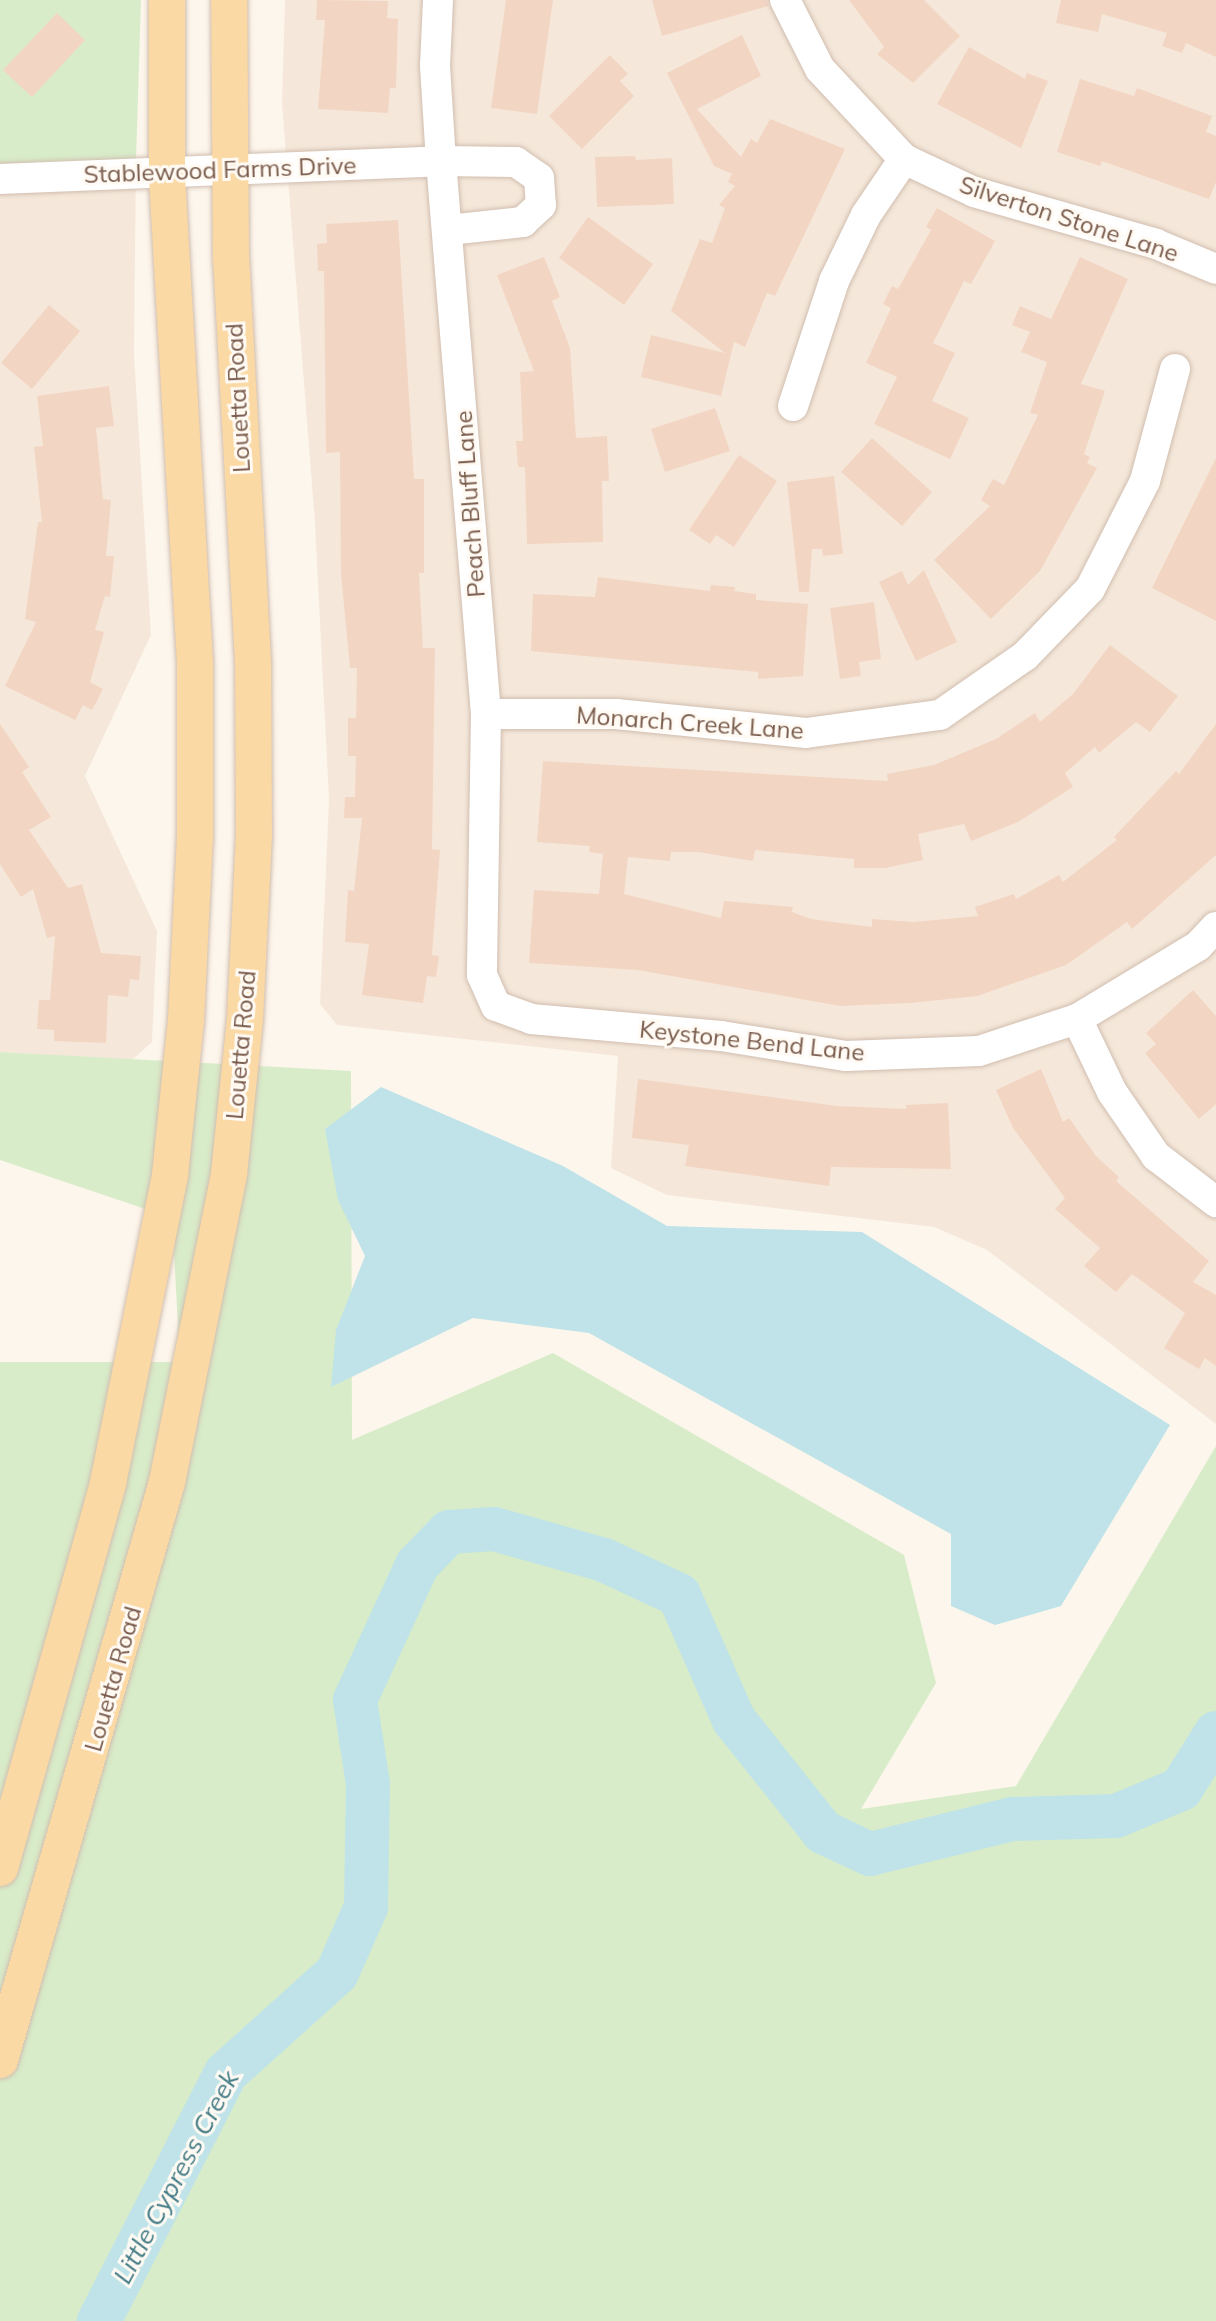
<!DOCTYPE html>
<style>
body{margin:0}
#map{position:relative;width:1216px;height:2321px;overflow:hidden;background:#fdf6ec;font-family:Mulish,sans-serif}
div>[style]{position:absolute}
.residential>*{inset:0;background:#f5e8da}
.green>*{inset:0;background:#d8ecc9}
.water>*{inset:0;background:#bfe3e8}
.river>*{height:44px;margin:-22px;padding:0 22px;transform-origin:22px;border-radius:22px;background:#bfe3e8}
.building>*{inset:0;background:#f3d5c3}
.roads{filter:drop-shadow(0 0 2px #d1beb0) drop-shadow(0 0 2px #d1beb0)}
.minor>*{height:30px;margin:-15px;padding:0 15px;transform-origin:15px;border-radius:15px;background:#fff}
.major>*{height:36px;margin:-18px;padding:0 18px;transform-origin:18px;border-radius:18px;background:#fbd9a5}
span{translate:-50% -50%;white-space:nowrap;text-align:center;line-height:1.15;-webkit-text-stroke:6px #fffaf3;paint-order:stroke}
.street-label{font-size:24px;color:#7a5c4d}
.water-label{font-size:26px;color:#437c86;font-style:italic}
</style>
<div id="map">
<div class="residential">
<div style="clip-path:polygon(285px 0,1216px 0,1216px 1424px,987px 1250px,934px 1227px,667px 1195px,611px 1168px,618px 1056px,337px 1025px,320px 1004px,329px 800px,315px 523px,282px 103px)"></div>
<div style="clip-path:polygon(136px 161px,134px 354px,151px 635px,85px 776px,157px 931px,152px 1042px,132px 1060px,0 1052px,0 170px)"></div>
</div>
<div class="green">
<div style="clip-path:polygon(0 0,141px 0,136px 161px,0 170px)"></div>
<div style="clip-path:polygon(0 1052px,351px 1071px,352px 1440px,553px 1353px,904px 1555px,936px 1683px,861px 1809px,1016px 1786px,1216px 1446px,1216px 2321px,0 2321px,0 1362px,180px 1362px,172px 1218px,0 1160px)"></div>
</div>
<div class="water">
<div style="clip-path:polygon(381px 1087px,563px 1166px,667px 1226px,862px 1232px,1170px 1425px,1061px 1606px,995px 1625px,951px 1606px,951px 1534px,589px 1333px,473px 1318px,331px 1387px,336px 1330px,365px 1256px,338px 1200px,325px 1129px)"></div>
</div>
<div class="river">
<div style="left:99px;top:2321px;width:279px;rotate:-62.9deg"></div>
<div style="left:226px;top:2073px;width:149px;rotate:-42deg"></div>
<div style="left:337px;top:1973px;width:72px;rotate:-66.3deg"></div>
<div style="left:366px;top:1907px;width:123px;rotate:-89.1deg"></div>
<div style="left:368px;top:1784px;width:85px;rotate:-98.8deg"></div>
<div style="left:355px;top:1700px;width:149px;rotate:-65.3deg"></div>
<div style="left:417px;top:1565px;width:46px;rotate:-45.9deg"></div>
<div style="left:449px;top:1532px;width:45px;rotate:-3.8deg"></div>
<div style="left:494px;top:1529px;width:114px;rotate:15.7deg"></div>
<div style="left:604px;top:1560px;width:83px;rotate:25deg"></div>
<div style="left:679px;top:1595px;width:137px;rotate:66.3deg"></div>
<div style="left:734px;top:1720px;width:143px;rotate:51.5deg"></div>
<div style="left:823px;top:1832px;width:52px;rotate:25.1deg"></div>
<div style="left:870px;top:1854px;width:147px;rotate:-13.8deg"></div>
<div style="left:1013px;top:1819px;width:103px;rotate:-1.7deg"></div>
<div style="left:1116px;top:1816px;width:70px;rotate:-22.6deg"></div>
<div style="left:1181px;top:1789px;width:66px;rotate:-58deg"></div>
</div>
<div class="building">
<div style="clip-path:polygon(317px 0,388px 1px,387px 18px,398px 19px,396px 88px,390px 88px,388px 113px,318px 109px,325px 20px,316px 20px)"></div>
<div style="clip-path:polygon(506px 0,553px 0,537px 114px,491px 108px)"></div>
<div style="clip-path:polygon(652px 0,767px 0,768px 6px,662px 36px)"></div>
<div style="clip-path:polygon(849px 0,924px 0,960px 36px,913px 83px,877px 54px,884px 47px)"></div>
<div style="clip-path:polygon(1061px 0,1216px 0,1216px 57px,1186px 43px,1182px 53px,1162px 46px,1167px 33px,1102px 14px,1098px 32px,1056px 23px)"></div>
<div style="clip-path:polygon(57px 13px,85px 40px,32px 97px,3px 70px)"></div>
<div style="clip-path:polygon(742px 35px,761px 76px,697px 109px,741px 157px,751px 139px,757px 143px,770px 119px,845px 149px,775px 296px,767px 293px,745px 347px,734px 342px,721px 396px,641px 377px,651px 335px,725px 353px,671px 311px,700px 239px,712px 243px,725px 208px,719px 205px,735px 186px,728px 182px,732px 174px,714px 166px,667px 73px)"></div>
<div style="clip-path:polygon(969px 47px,1025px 79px,1027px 73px,1048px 81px,1021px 148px,937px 104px)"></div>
<div style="clip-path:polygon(610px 55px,628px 74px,620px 81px,634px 96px,582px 149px,549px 116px)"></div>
<div style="clip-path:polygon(1080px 79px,1134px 96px,1137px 88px,1212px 116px,1206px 132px,1216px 136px,1216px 182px,1209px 199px,1102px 161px,1100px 166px,1057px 152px)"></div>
<div style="clip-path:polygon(635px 156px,636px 160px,672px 158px,674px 204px,597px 207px,595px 157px)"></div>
<div style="clip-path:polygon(937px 208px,995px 241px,971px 284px,964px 281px,933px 343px,955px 353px,932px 401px,969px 418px,950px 459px,874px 424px,897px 377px,866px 363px,891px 308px,883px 304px,892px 286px,898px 289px,931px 230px,926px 227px)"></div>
<div style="clip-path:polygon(588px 217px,653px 264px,624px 305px,559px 258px)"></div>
<div style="clip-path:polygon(398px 220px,414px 479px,424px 479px,424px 573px,419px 573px,423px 648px,435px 648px,432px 849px,440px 850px,432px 955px,439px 956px,436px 977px,427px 976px,423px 1003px,362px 995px,369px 944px,345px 942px,348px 890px,354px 891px,362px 818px,344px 818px,345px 797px,355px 797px,356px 756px,348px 756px,348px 718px,356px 718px,357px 668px,350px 668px,341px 574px,340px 452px,326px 453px,324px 271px,318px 271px,317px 244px,327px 243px,326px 224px)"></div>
<div style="clip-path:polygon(544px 257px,560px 297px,552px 301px,570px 348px,576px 438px,607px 436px,609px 481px,602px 481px,603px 542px,527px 544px,525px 467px,518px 467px,516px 441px,523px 441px,520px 372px,534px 371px,497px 275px)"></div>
<div style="clip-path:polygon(1080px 257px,1128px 279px,1081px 384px,1105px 391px,1084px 454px,1090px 457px,1087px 463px,1097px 468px,1040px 571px,991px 619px,934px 560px,990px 506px,981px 500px,993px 479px,1004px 485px,1038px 415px,1030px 413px,1047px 362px,1021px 352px,1030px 332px,1012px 325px,1020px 306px,1051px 319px)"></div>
<div style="clip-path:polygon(49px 305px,80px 331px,32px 389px,1px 363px)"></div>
<div style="clip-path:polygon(109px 386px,114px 426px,96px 428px,103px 499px,111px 500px,106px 556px,114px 556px,110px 597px,105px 596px,95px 630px,104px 632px,90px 682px,103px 689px,92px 710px,83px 705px,75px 720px,5px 686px,36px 622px,25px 619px,38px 522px,42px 522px,34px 447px,43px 446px,37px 396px)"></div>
<div style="clip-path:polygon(715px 408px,730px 451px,665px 472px,651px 429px)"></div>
<div style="clip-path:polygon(872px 438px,932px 492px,902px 526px,841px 472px)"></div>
<div style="clip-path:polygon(739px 455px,777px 481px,734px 547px,716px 535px,710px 544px,689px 530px)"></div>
<div style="clip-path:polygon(1216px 458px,1216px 621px,1152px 588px)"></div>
<div style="clip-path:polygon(834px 476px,843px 554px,823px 556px,822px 549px,812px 549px,809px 592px,799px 592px,787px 482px)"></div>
<div style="clip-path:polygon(924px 570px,957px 642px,916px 661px,879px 582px,902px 571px,908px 585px)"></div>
<div style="clip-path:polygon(598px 577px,710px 591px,711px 585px,735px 587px,734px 591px,756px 594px,756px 600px,808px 604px,803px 676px,758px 679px,758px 672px,531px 651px,533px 594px,595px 597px)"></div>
<div style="clip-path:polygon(874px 602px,881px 659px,859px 662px,861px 676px,840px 679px,830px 608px)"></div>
<div style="clip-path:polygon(1110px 645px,1178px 696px,1150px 732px,1136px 722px,1099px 753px,1095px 747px,1065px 773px,1073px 787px,1018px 822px,971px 841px,964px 824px,918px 834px,923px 860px,885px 868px,854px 868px,854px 859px,755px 850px,753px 861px,698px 852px,671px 852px,670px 861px,628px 857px,624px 894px,721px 918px,724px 901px,793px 907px,792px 912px,811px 919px,872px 927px,872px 919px,914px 922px,978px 916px,975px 907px,1014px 894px,1016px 899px,1059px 875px,1063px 882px,1117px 840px,1114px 837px,1176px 771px,1179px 774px,1216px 724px,1216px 855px,1132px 929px,1127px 922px,1066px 965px,977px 996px,911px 1003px,840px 1006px,638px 970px,529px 963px,534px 890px,599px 894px,603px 854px,589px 852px,590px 846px,537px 842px,543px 761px,888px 781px,887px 774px,934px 765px,996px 739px,1035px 713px,1040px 722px,1073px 694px)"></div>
<div style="clip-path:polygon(0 724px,29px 767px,22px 772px,51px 817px,29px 830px,68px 888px,82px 884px,101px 953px,141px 956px,139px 980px,130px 979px,128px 997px,108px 995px,106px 1043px,54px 1041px,54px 1030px,37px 1029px,39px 1000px,50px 1000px,55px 936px,47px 938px,33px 889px,21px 897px,0 864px)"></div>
<div style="clip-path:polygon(1193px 990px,1216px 1016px,1216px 1104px,1199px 1119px,1145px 1053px,1156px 1044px,1146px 1033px)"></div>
<div style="clip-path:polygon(1041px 1069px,1063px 1122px,1069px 1118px,1096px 1156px,1119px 1177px,1116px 1181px,1209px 1261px,1193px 1282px,1216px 1295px,1216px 1366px,1205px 1358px,1199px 1369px,1164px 1348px,1185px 1313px,1132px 1274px,1116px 1292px,1084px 1266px,1100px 1248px,1055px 1209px,1065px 1198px,1013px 1128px,996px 1090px)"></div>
<div style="clip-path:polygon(638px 1079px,837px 1106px,906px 1109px,906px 1105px,948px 1103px,951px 1169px,831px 1167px,829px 1186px,685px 1166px,689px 1145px,632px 1138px)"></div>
</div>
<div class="roads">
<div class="minor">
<div style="left:438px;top:0;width:66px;rotate:92.6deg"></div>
<div style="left:435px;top:66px;width:95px;rotate:86.4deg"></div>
<div style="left:441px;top:161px;width:555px;rotate:85.35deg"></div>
<div style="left:486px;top:714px;width:261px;rotate:90.9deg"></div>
<div style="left:482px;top:975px;width:34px;rotate:66deg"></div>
<div style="left:496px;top:1006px;width:37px;rotate:20deg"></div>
<div style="left:531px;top:1019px;width:191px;rotate:5.1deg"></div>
<div style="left:721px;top:1036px;width:127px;rotate:9.1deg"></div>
<div style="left:846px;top:1056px;width:133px;rotate:-2.2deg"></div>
<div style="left:979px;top:1051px;width:103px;rotate:-18.1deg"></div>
<div style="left:1077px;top:1019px;width:141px;rotate:-31.1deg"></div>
<div style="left:1198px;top:946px;width:26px;rotate:-47deg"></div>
<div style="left:785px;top:0;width:77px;rotate:63.1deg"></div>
<div style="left:820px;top:69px;width:123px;rotate:47deg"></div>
<div style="left:904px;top:159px;width:77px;rotate:25.2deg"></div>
<div style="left:974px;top:192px;width:189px;rotate:15.9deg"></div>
<div style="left:1156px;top:244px;width:65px;rotate:22.6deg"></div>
<div style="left:0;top:179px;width:441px;rotate:-2.3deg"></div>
<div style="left:441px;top:161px;width:75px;rotate:0.8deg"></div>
<div style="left:516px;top:162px;width:28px;rotate:35deg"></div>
<div style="left:539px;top:178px;width:27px;rotate:86deg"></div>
<div style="left:541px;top:205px;width:25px;rotate:137deg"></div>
<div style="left:523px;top:222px;width:75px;rotate:173.9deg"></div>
<div style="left:793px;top:406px;width:132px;rotate:-71.8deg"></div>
<div style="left:834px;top:281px;width:73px;rotate:-64.1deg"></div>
<div style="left:866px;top:215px;width:68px;rotate:-55.8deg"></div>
<div style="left:486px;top:714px;width:130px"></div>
<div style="left:616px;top:714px;width:191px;rotate:5.7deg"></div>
<div style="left:806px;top:733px;width:135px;rotate:-7.7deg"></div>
<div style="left:940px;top:715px;width:103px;rotate:-34.8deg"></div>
<div style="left:1025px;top:656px;width:93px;rotate:-45.9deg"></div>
<div style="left:1090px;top:589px;width:121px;rotate:-63deg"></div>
<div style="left:1145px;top:481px;width:116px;rotate:-75deg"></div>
<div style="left:1077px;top:1019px;width:81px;rotate:64.4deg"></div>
<div style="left:1112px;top:1092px;width:78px;rotate:55.5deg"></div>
<div style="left:1156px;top:1156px;width:76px;rotate:37.5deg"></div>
</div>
<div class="major">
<div style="left:0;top:1868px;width:400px;rotate:-74.3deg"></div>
<div style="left:108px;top:1483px;width:314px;rotate:-78.6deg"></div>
<div style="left:170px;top:1175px;width:156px;rotate:-84.1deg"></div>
<div style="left:186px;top:1020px;width:182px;rotate:-87.2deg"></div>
<div style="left:195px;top:838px;width:175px;rotate:-90deg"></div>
<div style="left:195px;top:663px;width:493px;rotate:-93.3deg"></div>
<div style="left:167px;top:171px;width:171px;rotate:-90deg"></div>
<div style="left:0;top:2060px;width:602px;rotate:-73.88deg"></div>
<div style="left:167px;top:1482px;width:314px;rotate:-78.6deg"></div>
<div style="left:229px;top:1174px;width:156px;rotate:-84.1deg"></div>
<div style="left:245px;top:1019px;width:183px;rotate:-87.2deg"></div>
<div style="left:254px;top:836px;width:174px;rotate:-90.3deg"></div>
<div style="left:253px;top:662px;width:404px;rotate:-93.1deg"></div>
<div style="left:231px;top:259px;width:259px;rotate:-90.4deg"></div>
</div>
</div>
<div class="street-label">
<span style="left:220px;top:170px;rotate:-2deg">Stablewood Farms Drive</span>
<span style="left:1069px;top:219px;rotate:18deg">Silverton Stone Lane</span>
<span style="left:238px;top:398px;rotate:-93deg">Louetta Road</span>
<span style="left:470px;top:504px;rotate:-94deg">Peach Bluff Lane</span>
<span style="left:690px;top:723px;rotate:4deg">Monarch Creek Lane</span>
<span style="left:752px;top:1041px;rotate:6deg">Keystone Bend Lane</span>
<span style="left:241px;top:1045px;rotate:-85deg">Louetta Road</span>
<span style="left:113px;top:1679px;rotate:-74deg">Louetta Road</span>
</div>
<div class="water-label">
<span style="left:176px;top:2177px;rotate:-62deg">Little Cypress Creek</span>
</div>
</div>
